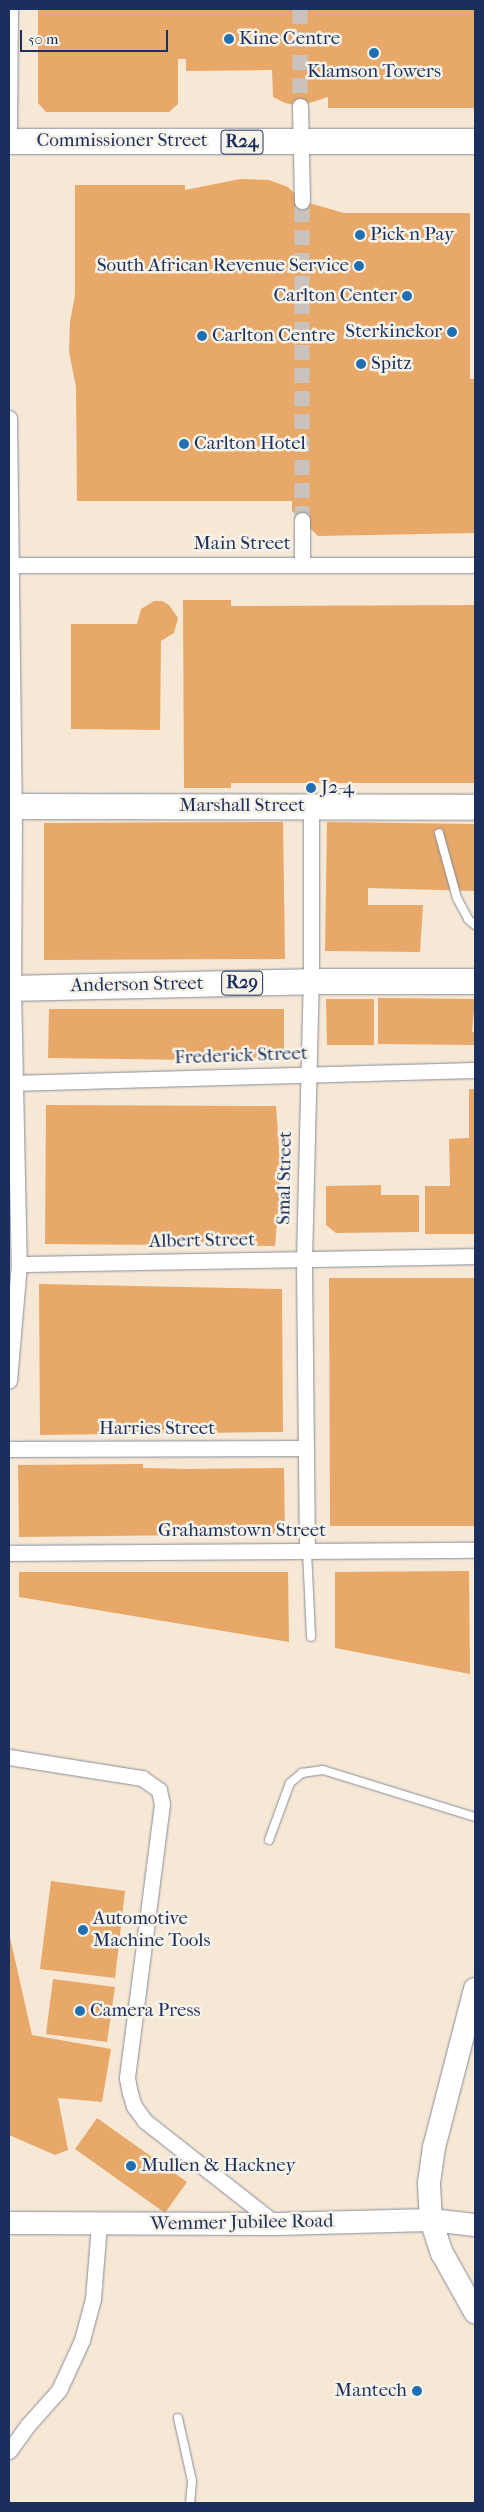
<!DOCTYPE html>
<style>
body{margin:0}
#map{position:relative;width:484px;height:2512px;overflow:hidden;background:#f6e8d5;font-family:"IM FELL French Canon",serif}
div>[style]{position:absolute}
.building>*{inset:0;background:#e7a869}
.street-tunnel>*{height:15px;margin-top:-7.5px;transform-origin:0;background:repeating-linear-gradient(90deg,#cac3bd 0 15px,transparent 0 23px)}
.roads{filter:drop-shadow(0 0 1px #888c9a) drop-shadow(0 0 1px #888c9a)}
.lane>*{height:8px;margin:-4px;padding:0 4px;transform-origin:4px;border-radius:4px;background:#fff}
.street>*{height:15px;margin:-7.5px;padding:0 7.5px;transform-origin:7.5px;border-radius:7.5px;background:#fff}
.secondary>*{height:22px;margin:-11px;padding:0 11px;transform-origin:11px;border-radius:11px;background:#fff}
.primary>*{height:25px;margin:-12.5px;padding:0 12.5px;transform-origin:12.5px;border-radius:12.5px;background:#fff}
.dots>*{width:14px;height:14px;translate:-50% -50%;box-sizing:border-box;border:2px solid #f7f3e8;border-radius:50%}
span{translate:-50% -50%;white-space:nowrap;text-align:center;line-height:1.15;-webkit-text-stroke:5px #f7f3e8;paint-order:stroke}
.shield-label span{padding:1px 4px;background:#f7f3e8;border:1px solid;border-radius:4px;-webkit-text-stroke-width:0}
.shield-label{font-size:18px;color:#1b2f5e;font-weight:700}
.poi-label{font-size:19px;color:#1b2f5e}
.left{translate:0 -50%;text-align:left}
.right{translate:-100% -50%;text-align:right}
.street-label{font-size:19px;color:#1b2f5e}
.frame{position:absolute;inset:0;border:10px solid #1b2f5e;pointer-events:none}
.scale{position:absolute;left:20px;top:30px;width:148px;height:22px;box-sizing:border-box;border:2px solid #1b2f5e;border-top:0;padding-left:6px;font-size:15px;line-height:18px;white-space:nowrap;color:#1b2f5e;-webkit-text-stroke:4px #f7f3e8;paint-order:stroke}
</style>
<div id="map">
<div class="building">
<div style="clip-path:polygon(38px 9px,475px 9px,475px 108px,328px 108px,328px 97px,300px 106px,285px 103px,273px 97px,272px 70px,186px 71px,186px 59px,178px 59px,178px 104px,169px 112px,46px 112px,38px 103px)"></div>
<div style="clip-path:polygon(240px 179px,269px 180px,288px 187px,302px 201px,344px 213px,470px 213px,470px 379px,475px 379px,475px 533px,318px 536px,292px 511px,292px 501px,77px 501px,76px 387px,69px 352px,70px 322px,75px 295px,75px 185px,185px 185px,185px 207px,185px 190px)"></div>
<div style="clip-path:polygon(183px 600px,231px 600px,231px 606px,475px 605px,475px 783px,231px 783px,231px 788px,184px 788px)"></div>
<div style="clip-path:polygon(154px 601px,162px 601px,169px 605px,178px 618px,174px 633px,161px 641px,160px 730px,71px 729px,71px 624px,137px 624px,141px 609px)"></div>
<div style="clip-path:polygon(283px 822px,285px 959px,44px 960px,44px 823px)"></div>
<div style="clip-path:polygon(327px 822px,475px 824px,475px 891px,368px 888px,368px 905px,423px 905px,420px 952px,325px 951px)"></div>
<div style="clip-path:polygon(378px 998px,475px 999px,472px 1032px,475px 1032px,475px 1045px,378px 1044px)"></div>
<div style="clip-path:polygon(326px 999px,374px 999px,374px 1045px,327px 1045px)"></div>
<div style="clip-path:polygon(49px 1009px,284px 1009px,284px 1061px,48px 1058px)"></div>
<div style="clip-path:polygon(469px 1089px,475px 1089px,475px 1234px,425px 1234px,425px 1186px,450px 1186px,449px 1139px,469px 1138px)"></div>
<div style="clip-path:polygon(46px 1105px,276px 1106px,281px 1175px,275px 1246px,45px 1244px)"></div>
<div style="clip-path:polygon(381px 1185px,381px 1195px,419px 1195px,419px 1232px,336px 1233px,326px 1225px,326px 1186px)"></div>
<div style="clip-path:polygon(329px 1278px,475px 1278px,475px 1526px,330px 1526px)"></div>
<div style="clip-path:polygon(39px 1284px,282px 1289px,283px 1432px,40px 1435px)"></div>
<div style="clip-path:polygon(143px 1464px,143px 1468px,188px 1469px,284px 1468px,285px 1534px,19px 1537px,18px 1465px)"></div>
<div style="clip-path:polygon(469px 1571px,470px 1674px,335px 1648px,335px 1572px)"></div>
<div style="clip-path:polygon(19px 1572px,288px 1572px,289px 1642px,19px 1597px)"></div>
<div style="clip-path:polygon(51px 1881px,125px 1891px,115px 1978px,40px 1969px)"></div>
<div style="clip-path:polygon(9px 1933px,32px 2035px,111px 2049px,102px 2102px,58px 2098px,68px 2150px,55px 2155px,9px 2135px)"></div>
<div style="clip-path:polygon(53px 1979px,115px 1987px,107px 2042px,46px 2034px)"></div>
<div style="clip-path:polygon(97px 2118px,187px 2182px,165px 2213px,75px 2149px)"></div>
</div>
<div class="street-tunnel">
<div style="left:300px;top:9px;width:97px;rotate:90deg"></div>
<div style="left:302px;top:520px;width:319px;rotate:-90deg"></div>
</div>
<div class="roads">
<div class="lane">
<div style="left:439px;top:833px;width:67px;rotate:74.5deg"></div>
<div style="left:457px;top:898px;width:24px;rotate:62deg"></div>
<div style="left:468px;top:919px;width:9px;rotate:41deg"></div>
<div style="left:307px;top:1551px;width:86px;rotate:87.3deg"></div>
<div style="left:269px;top:1840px;width:61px;rotate:-69.8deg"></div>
<div style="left:290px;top:1783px;width:16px;rotate:-40deg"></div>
<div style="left:302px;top:1773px;width:21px;rotate:-8deg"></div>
<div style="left:323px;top:1770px;width:159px;rotate:17.2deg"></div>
<div style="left:178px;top:2418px;width:65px;rotate:77.5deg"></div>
<div style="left:192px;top:2481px;width:22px;rotate:95deg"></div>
</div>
<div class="street">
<div style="left:300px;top:106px;width:95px;rotate:88.8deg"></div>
<div style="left:9px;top:139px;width:130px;rotate:-89.6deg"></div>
<div style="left:9px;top:418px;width:388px;rotate:89.3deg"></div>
<div style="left:14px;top:806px;width:182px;rotate:90.3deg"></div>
<div style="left:13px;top:988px;width:276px;rotate:88.8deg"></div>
<div style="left:19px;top:1264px;width:117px;rotate:94.9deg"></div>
<div style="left:302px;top:520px;width:44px;rotate:90deg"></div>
<div style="left:9px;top:565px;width:466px"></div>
<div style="left:9px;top:1083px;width:466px;rotate:-1.6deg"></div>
<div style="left:19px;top:1264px;width:456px;rotate:-1deg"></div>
<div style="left:9px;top:1449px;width:297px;rotate:-0.2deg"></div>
<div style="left:307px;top:1551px;width:292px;rotate:-90.6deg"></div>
<div style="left:304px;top:1259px;width:278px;rotate:-88.6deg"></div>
<div style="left:311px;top:981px;width:175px;rotate:-90deg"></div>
<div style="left:9px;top:1553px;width:466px;rotate:-0.4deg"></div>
<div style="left:9px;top:1757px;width:135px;rotate:9deg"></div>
<div style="left:142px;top:1778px;width:21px;rotate:35deg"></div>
<div style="left:159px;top:1790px;width:14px;rotate:78deg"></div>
<div style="left:162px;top:1804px;width:276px;rotate:97.3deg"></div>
<div style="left:127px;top:2078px;width:15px;rotate:79deg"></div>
<div style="left:130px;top:2093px;width:14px;rotate:73deg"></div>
<div style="left:134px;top:2106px;width:19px;rotate:54deg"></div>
<div style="left:145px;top:2121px;width:167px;rotate:38.2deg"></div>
<div style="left:9px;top:2451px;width:31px;rotate:-54deg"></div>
<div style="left:27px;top:2426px;width:48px;rotate:-48.4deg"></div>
<div style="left:59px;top:2390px;width:55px;rotate:-65.3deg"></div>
<div style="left:82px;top:2340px;width:42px;rotate:-75deg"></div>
<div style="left:93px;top:2299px;width:74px;rotate:-85.4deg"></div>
</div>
<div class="secondary">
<div style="left:475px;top:1989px;width:163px;rotate:104.5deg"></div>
<div style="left:434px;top:2147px;width:37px;rotate:98deg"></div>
<div style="left:429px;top:2184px;width:36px;rotate:87deg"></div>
<div style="left:431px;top:2220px;width:35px;rotate:72deg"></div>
<div style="left:442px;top:2253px;width:68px;rotate:60.8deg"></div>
<div style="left:9px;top:2223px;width:267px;rotate:0.2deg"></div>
<div style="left:276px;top:2224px;width:155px;rotate:-1.5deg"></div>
<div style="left:431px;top:2220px;width:44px;rotate:6.5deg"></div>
</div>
<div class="primary">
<div style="left:9px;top:141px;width:466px"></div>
<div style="left:9px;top:806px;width:466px;rotate:0.1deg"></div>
<div style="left:9px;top:988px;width:302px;rotate:-1.3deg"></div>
<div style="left:311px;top:981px;width:164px"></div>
</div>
</div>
<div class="dots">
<div style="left:229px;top:39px;background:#1f6fb2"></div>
<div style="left:374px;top:53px;background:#1f6fb2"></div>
<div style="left:360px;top:235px;background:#1f6fb2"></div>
<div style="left:359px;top:266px;background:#1f6fb2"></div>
<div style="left:407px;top:296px;background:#1f6fb2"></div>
<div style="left:452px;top:332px;background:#1f6fb2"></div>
<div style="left:202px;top:336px;background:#1f6fb2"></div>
<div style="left:361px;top:364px;background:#1f6fb2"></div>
<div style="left:184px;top:444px;background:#1f6fb2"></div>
<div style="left:311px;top:788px;background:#1f6fb2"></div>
<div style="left:83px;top:1930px;background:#1f6fb2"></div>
<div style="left:80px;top:2011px;background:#1f6fb2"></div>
<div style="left:131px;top:2166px;background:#1f6fb2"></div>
<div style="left:417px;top:2391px;background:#1f6fb2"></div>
</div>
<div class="shield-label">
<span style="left:242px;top:142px">R24</span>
<span style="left:242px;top:983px">R29</span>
</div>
<div class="poi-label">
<span class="left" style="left:239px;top:39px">Kine Centre</span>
<span style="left:374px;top:72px">Klamson Towers</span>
<span class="left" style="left:370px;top:235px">Pick n Pay</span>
<span class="right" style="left:349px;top:266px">South African Revenue Service</span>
<span class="right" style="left:397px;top:296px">Carlton Center</span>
<span class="right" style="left:442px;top:332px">Sterkinekor</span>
<span class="left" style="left:212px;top:336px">Carlton Centre</span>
<span class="left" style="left:371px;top:364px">Spitz</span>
<span class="left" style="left:194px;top:444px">Carlton Hotel</span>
<span class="left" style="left:321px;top:788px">J2-4</span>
<span class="left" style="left:93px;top:1930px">Automotive<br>Machine Tools</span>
<span class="left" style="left:90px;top:2011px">Camera Press</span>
<span class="left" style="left:141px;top:2166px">Mullen &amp; Hackney</span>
<span class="right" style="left:407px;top:2391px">Mantech</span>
</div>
<div class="street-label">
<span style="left:122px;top:141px">Commissioner Street</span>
<span style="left:242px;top:544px">Main Street</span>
<span style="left:242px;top:806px">Marshall Street</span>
<span style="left:137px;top:985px;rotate:-1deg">Anderson Street</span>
<span style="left:241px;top:1056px;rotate:-2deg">Frederick Street</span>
<span style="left:285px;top:1178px;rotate:-89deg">Smal Street</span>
<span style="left:202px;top:1241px;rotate:-1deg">Albert Street</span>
<span style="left:157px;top:1429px">Harries Street</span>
<span style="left:242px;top:1531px">Grahamstown Street</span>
<span style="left:242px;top:2223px;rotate:-1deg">Wemmer Jubilee Road</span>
</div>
<div class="frame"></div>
<div class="scale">50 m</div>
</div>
